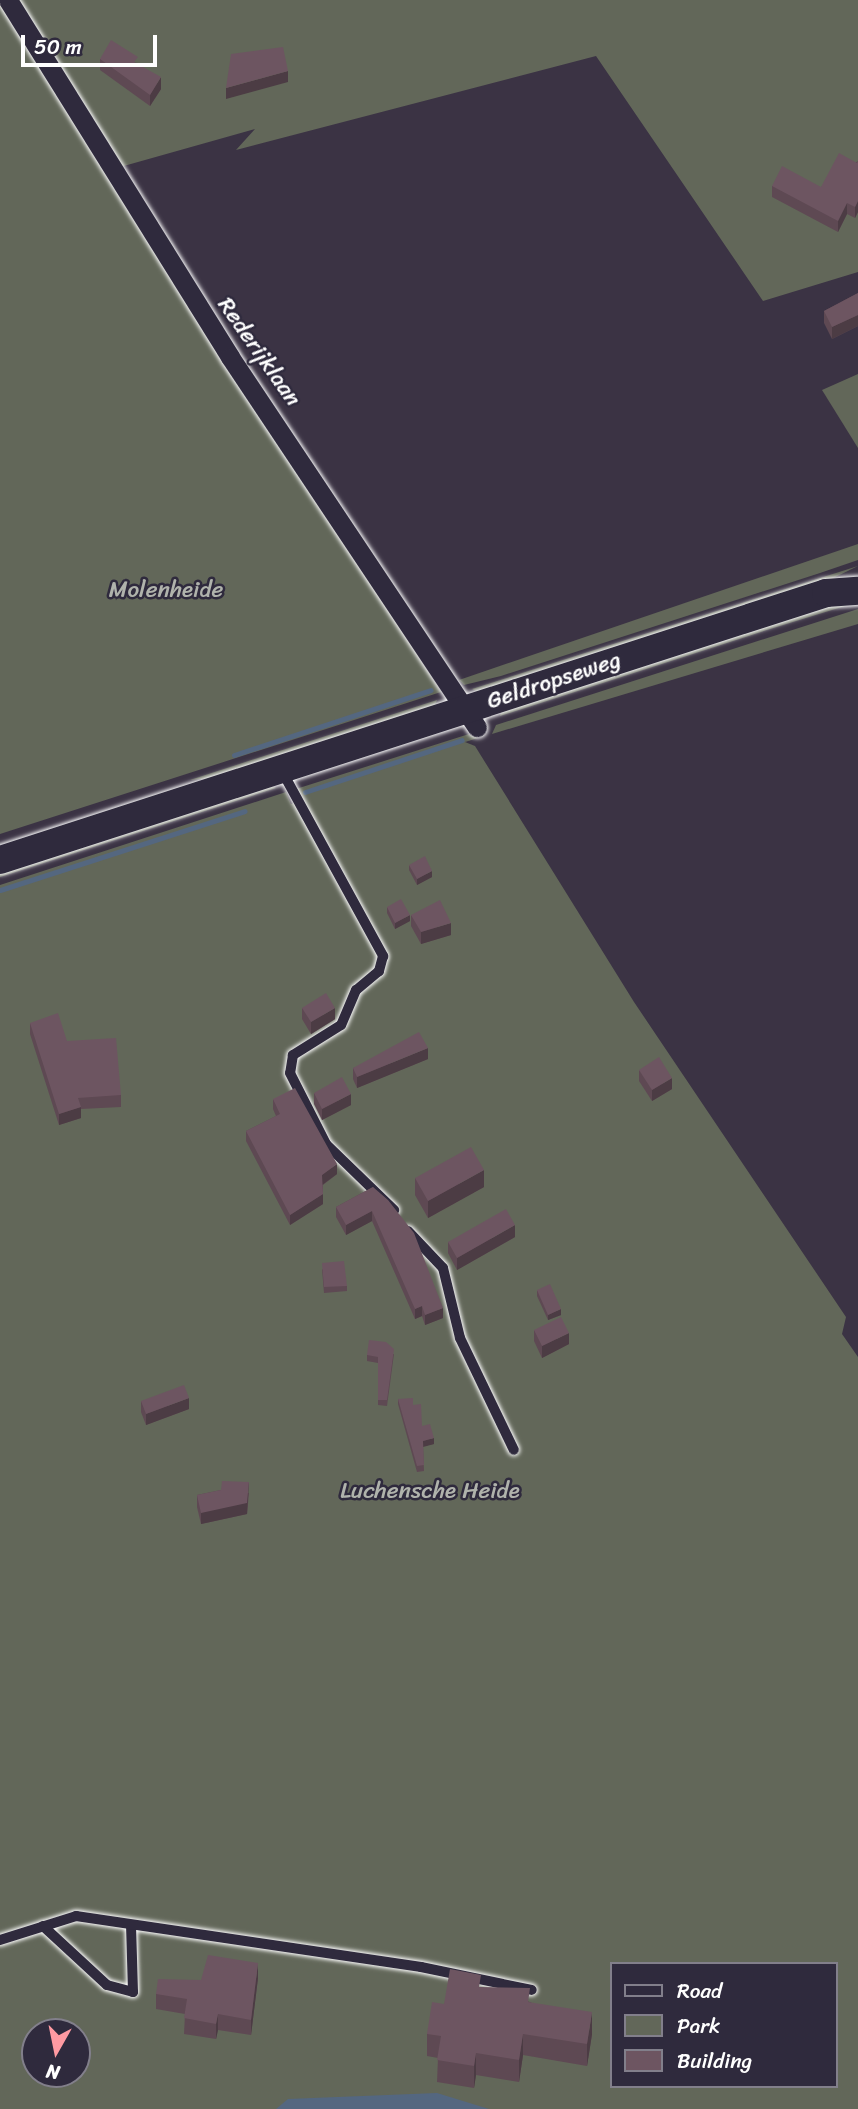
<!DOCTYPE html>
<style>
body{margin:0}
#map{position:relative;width:858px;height:2109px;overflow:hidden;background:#3b3344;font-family:Sriracha,sans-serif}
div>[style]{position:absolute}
.green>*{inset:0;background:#626759}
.water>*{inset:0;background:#546780}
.stream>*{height:5px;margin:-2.5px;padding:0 2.5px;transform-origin:2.5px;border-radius:2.5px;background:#546780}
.roads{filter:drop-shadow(0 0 2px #fff) drop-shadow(0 0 2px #fff)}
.service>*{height:10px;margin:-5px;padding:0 5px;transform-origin:5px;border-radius:5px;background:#2f2a3d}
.minor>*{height:19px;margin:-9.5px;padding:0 9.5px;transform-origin:9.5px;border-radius:9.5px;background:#2f2a3d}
.secondary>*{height:28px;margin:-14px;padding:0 14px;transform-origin:14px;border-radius:14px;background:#2f2a3d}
.wall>*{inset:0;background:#5e4953}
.shaded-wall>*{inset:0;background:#4c3c44}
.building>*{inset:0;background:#6d5561}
span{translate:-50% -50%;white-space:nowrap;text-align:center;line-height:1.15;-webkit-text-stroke:5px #2f2a3d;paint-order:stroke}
.street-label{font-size:23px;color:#fff}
.park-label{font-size:23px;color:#b0b3ac}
.legend{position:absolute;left:610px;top:1962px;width:228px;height:126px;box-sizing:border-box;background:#2f2a3d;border:2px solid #827f8b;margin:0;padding:9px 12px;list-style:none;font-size:21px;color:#fff}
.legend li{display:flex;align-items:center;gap:14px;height:35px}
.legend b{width:35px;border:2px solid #827f8b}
.north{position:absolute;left:21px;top:2018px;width:70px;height:70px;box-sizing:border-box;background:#2f2a3d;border:2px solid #827f8b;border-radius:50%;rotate:189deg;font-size:19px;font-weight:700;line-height:28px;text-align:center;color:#fff}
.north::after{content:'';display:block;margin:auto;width:24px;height:32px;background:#ff9aa2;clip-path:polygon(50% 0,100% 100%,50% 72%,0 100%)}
.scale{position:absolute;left:21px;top:35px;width:136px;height:32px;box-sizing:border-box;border:4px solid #fff;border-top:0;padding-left:9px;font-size:21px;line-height:24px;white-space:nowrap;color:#fff;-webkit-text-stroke:5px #2f2a3d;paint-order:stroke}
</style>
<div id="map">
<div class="green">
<div style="clip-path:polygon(0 0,858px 0,858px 272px,763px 301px,596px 56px,236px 150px,255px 129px,106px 171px,441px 692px,0 834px)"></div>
<div style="clip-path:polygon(858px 374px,858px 448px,822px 390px)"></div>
<div style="clip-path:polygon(858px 544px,858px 560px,820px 573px,501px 676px,464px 685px,459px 680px)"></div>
<div style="clip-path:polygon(858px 566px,821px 584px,482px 694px,472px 689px)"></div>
<div style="clip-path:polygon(858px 602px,770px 629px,500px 716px,503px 708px,821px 605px)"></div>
<div style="clip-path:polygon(858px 609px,858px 624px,492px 734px,496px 725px)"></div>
<div style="clip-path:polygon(437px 700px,433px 710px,226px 777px,190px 780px)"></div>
<div style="clip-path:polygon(evenodd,469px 734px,478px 738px,465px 742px,475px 746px,634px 1002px,846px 1317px,842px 1334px,858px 1357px,858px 2109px,0 2109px,0 885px,286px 792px,291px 804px,299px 802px,296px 789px,469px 734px,611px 1964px,835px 1964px,835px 2086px,611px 2086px,611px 1964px,469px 734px,35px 2032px,77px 2032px,77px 2074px,35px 2074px,35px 2032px)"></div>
<div style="clip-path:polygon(268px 784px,276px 788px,0 877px,0 870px)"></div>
</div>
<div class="water">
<div style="clip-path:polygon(437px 2093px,489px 2109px,276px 2109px,288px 2099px)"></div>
</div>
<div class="stream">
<div style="left:234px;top:755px;width:207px;rotate:-18.3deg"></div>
<div style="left:305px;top:792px;width:165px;rotate:-18.3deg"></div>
<div style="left:0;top:890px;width:257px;rotate:-17.9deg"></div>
</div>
<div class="roads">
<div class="service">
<div style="left:283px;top:773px;width:209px;rotate:61.3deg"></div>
<div style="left:383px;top:956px;width:16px;rotate:105deg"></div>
<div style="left:379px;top:971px;width:30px;rotate:140deg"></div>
<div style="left:356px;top:990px;width:38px;rotate:113deg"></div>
<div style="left:341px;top:1025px;width:57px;rotate:148deg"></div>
<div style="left:293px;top:1055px;width:18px;rotate:99deg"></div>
<div style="left:290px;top:1073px;width:80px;rotate:63.1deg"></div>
<div style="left:326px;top:1144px;width:95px;rotate:44.1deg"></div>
<div style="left:408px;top:1231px;width:51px;rotate:46.6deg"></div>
<div style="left:443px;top:1268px;width:72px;rotate:76.3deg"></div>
<div style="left:460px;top:1338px;width:124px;rotate:64.3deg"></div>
<div style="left:43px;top:1926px;width:87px;rotate:42.7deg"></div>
<div style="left:107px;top:1985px;width:27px;rotate:15deg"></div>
<div style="left:133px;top:1992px;width:67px;rotate:-91.7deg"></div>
<div style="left:0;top:1940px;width:80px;rotate:-17.5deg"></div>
<div style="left:76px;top:1916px;width:349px;rotate:8.4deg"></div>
<div style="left:421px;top:1967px;width:113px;rotate:11.7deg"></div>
</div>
<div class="minor">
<div style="left:8px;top:0;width:420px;rotate:58.1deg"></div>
<div style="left:230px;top:357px;width:445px;rotate:56.3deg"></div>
</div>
<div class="secondary">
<div style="left:0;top:860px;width:868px;rotate:-17.91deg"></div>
<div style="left:826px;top:593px;width:32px;rotate:-4deg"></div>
</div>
</div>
<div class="wall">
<div style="clip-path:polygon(100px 59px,138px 63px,161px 89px,150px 106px,100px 70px)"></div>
<div style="clip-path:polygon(858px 161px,858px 212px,855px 218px,847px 214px,838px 232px,772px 197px,772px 186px,821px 187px)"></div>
<div style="clip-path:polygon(858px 293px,858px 326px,832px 339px,824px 323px,824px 311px)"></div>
<div style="clip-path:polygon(409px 865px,432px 877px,417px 885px,409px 870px)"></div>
<div style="clip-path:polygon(387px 907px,410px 921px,395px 929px,387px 913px)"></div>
<div style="clip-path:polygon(411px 915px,451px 935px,421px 944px,411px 926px)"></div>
<div style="clip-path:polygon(302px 1008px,335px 1019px,311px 1034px,302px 1019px)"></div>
<div style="clip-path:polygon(30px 1023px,67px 1041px,121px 1095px,121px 1107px,81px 1109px,81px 1118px,59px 1125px,30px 1034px)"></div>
<div style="clip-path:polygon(428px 1059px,357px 1088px,353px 1079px,353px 1068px)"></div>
<div style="clip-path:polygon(639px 1070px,672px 1089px,652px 1101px,639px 1081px)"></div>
<div style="clip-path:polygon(314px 1093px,351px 1105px,322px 1120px,314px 1104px)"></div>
<div style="clip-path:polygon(273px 1099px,337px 1174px,323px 1185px,323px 1204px,290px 1225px,246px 1141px,246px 1131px,276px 1116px,273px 1109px)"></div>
<div style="clip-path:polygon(415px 1178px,484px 1187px,428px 1218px,415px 1195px)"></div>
<div style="clip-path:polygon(373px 1187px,443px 1318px,425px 1325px,422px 1316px,415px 1319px,372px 1221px,346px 1235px,336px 1217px,336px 1207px)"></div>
<div style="clip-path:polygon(515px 1237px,457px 1270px,448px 1253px,448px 1242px)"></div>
<div style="clip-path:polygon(322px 1269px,347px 1286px,347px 1291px,324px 1293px)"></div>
<div style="clip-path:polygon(537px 1290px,561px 1315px,548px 1320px,537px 1296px)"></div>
<div style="clip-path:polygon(534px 1330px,569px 1344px,542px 1358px,534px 1341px)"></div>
<div style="clip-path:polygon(394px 1354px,387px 1406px,378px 1405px,378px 1363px,367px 1361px,367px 1355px)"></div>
<div style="clip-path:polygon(398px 1399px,413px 1405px,422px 1426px,434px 1444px,423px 1446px,424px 1471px,417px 1472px,398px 1404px)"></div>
<div style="clip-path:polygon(141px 1401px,189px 1409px,146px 1425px,141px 1412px)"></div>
<div style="clip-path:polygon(221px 1490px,249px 1493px,247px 1514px,201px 1524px,197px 1507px,197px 1495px)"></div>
<div style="clip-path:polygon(258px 1978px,251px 2035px,218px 2030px,216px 2039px,184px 2034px,185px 2014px,156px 2009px,156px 1994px,201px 1980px)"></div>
<div style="clip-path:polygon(481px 1987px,530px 2002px,592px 2034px,587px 2066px,523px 2055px,519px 2082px,476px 2075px,474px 2088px,437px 2082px,438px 2058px,427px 2056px,427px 2034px,444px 2004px)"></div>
</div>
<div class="shaded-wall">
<div style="clip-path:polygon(288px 71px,288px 82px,226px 99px,226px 88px)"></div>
<div style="clip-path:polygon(161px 77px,161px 89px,150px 106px,150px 95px)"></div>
<div style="clip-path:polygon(858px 201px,858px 212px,855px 218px,855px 207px)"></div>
<div style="clip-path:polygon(847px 203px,847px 214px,838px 232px,838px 221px)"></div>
<div style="clip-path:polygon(858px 315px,858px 326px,832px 339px,832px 327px)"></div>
<div style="clip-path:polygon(432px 871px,432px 877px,417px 885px,417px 879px)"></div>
<div style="clip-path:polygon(410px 915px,410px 921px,395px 929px,395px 923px)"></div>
<div style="clip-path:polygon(451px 923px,451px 935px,421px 944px,421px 932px)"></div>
<div style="clip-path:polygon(335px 1008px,335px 1019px,311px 1034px,311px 1022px)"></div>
<div style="clip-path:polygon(428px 1048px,428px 1059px,357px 1088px,357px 1077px)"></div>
<div style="clip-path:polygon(672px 1078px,672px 1089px,652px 1101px,652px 1090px)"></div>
<div style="clip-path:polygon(351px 1094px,351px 1105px,322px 1120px,322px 1109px)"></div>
<div style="clip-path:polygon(81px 1107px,81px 1118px,59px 1125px,59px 1114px)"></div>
<div style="clip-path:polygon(337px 1164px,337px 1174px,322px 1185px,322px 1175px)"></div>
<div style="clip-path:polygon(484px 1170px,484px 1187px,428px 1218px,428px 1201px)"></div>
<div style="clip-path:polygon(323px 1194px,323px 1204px,290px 1225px,290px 1215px)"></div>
<div style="clip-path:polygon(372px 1211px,372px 1221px,346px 1235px,346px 1225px)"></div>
<div style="clip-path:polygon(515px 1225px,515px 1237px,457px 1270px,457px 1258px)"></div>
<div style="clip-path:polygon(422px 1306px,422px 1316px,415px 1319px,415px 1309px)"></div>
<div style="clip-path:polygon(443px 1308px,443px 1318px,425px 1325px,425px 1315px)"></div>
<div style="clip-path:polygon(561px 1309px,561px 1315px,548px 1320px,548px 1315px)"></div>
<div style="clip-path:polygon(569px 1333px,569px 1344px,542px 1358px,542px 1346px)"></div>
<div style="clip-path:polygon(189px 1398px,189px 1409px,146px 1425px,146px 1414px)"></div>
<div style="clip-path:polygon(434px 1438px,434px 1444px,423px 1447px,423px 1441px)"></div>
<div style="clip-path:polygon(249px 1482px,247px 1514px,201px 1524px,201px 1513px)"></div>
<div style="clip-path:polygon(258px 1963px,258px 1978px,251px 2035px,251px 2020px)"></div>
<div style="clip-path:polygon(592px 2012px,592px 2034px,587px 2066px,587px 2044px)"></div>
<div style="clip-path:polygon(218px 2014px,218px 2030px,216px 2039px,216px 2024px)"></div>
<div style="clip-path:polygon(523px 2034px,523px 2055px,519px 2082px,519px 2060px)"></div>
<div style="clip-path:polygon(476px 2053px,476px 2075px,474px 2088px,474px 2066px)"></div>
</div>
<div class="building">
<div style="clip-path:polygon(111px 40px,138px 57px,134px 62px,161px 77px,150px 95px,100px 59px)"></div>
<div style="clip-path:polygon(283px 47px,288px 71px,226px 88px,231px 54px)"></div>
<div style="clip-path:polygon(839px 153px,857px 163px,858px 161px,858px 201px,855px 207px,847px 203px,838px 221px,772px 186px,782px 166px,821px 187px)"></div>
<div style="clip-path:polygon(858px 293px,858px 315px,832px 327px,824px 311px)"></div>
<div style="clip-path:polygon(425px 856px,432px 871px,417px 879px,409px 865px)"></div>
<div style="clip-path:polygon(401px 899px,410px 915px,395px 923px,387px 907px)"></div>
<div style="clip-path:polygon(440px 900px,451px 923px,421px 932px,411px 915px)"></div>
<div style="clip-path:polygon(326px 993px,335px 1008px,311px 1022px,302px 1008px)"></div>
<div style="clip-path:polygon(58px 1013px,67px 1041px,116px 1038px,121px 1095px,78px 1098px,81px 1107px,59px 1114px,30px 1023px)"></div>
<div style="clip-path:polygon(419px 1032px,428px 1048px,357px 1077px,353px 1068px)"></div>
<div style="clip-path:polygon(659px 1057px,672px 1078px,652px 1090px,639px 1070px)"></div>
<div style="clip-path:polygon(342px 1077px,351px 1094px,322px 1109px,314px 1093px)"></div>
<div style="clip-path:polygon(295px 1088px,337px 1164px,322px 1175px,323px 1194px,290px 1215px,246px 1131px,280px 1114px,273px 1099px)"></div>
<div style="clip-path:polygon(471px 1147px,484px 1170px,428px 1201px,415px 1178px)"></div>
<div style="clip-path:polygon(373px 1187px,388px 1200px,414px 1233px,443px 1308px,425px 1315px,422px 1306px,415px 1309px,372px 1211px,346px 1225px,336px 1207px)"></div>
<div style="clip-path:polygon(506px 1209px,515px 1225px,457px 1258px,448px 1242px)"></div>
<div style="clip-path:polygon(344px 1261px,347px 1286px,324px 1287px,322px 1263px)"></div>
<div style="clip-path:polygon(550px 1284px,561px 1309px,548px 1315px,537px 1290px)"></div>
<div style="clip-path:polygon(561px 1317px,569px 1333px,542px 1346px,534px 1330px)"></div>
<div style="clip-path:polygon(369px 1340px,386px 1342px,394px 1349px,387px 1400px,378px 1400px,378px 1357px,367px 1355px)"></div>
<div style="clip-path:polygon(184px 1385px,189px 1398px,146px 1414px,141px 1401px)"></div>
<div style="clip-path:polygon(413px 1398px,413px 1405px,421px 1404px,422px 1426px,430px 1424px,434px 1438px,423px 1441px,424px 1465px,417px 1466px,398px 1399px)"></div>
<div style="clip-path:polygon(222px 1481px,249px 1482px,247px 1503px,201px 1513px,197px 1495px,221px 1490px)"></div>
<div style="clip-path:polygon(208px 1955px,258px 1963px,251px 2020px,218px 2014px,216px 2024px,184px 2018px,187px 1999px,156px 1994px,158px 1979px,201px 1980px)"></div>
<div style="clip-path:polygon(450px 1969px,481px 1975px,479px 1987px,530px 1988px,528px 2002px,592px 2012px,587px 2044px,523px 2034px,519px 2060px,476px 2053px,474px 2066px,437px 2060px,441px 2036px,427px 2034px,432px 2002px,444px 2004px)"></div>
</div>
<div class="street-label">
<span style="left:259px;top:352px;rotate:55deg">Rederijklaan</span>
<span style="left:554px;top:681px;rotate:-18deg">Geldropseweg</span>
</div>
<div class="park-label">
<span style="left:166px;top:590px">Molenheide</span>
<span style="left:430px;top:1491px">Luchensche Heide</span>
</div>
<ul class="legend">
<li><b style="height:9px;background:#2f2a3d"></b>Road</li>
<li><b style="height:19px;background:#626759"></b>Park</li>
<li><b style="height:19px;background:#6d5561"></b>Building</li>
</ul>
<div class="north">N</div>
<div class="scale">50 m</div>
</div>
